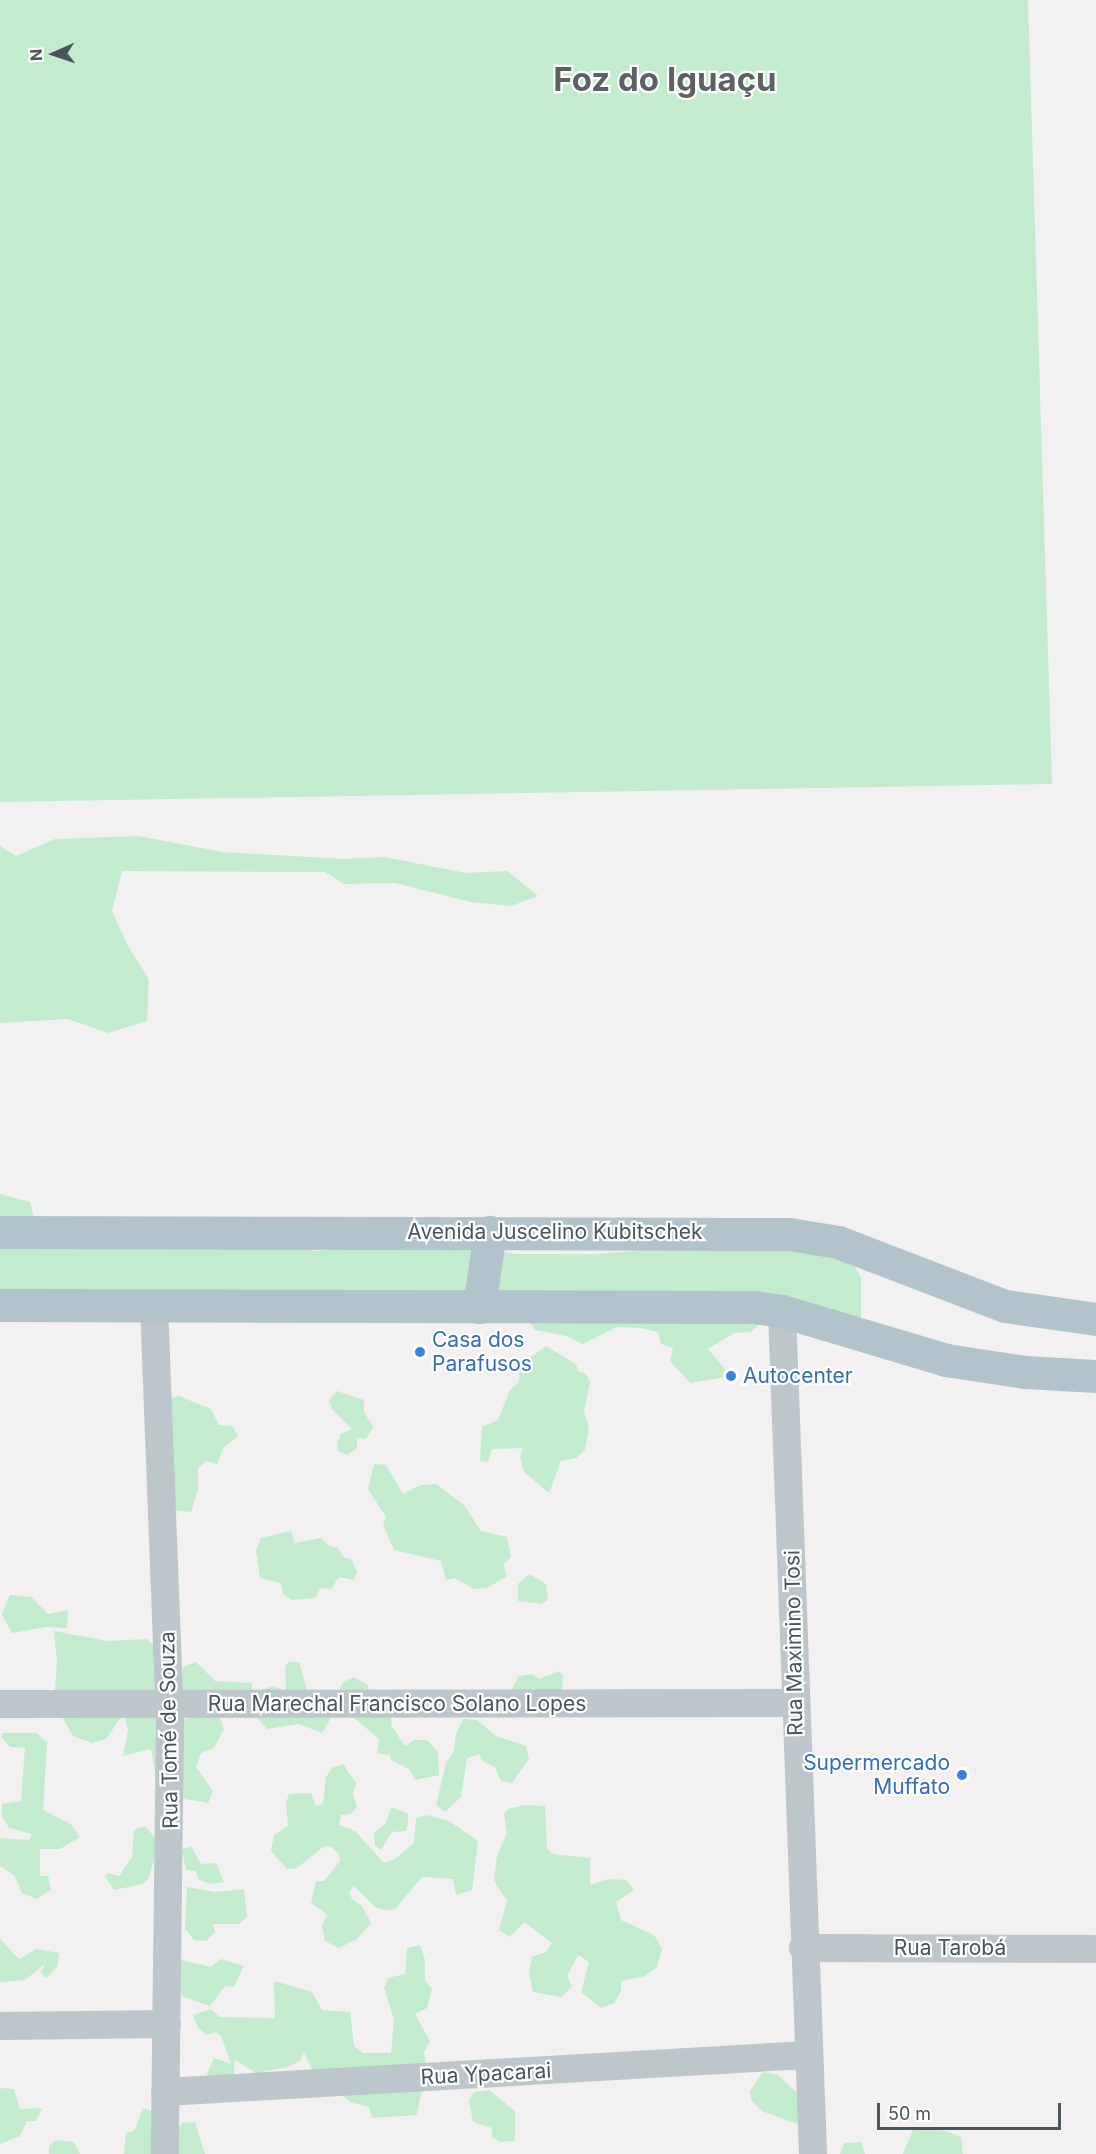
<!DOCTYPE html>
<meta charset="utf-8">
<style>
body{margin:0}
#map{position:relative;width:1096px;height:2154px;overflow:hidden;background:#f2f0f0;font-family:Inter,sans-serif}
div>[style]{position:absolute}
.green>*{inset:0;background:#c3ebcd}
.minor>*{height:28px;margin:-14px;padding:0 14px;transform-origin:14px;border-radius:14px;background:#bdc6cb}
.primary>*{height:33px;margin:-16.5px;padding:0 16.5px;transform-origin:16.5px;border-radius:16.5px;background:#b3c3cc}
.dots>*{width:16px;height:16px;translate:-50% -50%;box-sizing:border-box;border:3px solid #fff;border-radius:50%}
span{translate:-50% -50%;white-space:nowrap;text-align:center;line-height:1.15;-webkit-text-stroke:4.5px #fff;paint-order:stroke}
.street-label{font-size:21px;color:#4a565c}
.shop-label{font-size:21px;color:#366cbe}
.left{translate:0 -50%;text-align:left}
.right{translate:-100% -50%;text-align:right}
.town-label{font-size:33px;color:#5d6164;font-weight:700}
.north{position:absolute;left:24px;top:24px;width:60px;height:60px;-webkit-text-stroke:4px #fff;paint-order:stroke;rotate:267deg;font-size:16px;font-weight:700;line-height:24px;text-align:center;color:#4a565c}
.north::after{content:'';display:block;margin:auto;width:21px;height:27px;background:#4a565c;clip-path:polygon(50% 0,100% 100%,50% 72%,0 100%)}
.scale{position:absolute;left:877px;top:2103px;width:184px;height:27px;box-sizing:border-box;border:3px solid #4a565c;border-top:0;padding-left:8px;font-size:18px;line-height:21px;white-space:nowrap;color:#4a565c;-webkit-text-stroke:4px #fff;paint-order:stroke}
</style>
<div id="map">
<div class="green">
<div style="clip-path:polygon(0 0,1028px 0,1052px 784px,0 802px)"></div>
<div style="clip-path:polygon(139px 836px,222px 852px,344px 859px,384px 857px,466px 873px,507px 871px,538px 896px,511px 906px,471px 902px,395px 883px,344px 884px,325px 872px,122px 871px,112px 911px,128px 946px,149px 979px,147px 1021px,108px 1033px,68px 1019px,0 1023px,0 846px,16px 856px,55px 839px)"></div>
<div style="clip-path:polygon(0 1194px,30px 1202px,38px 1233px,231px 1235px,316px 1251px,438px 1242px,517px 1254px,596px 1254px,839px 1237px,861px 1278px,861px 1321px,766px 1318px,751px 1332px,734px 1333px,708px 1349px,731px 1376px,690px 1383px,670px 1361px,673px 1348px,661px 1344px,658px 1332px,640px 1328px,617px 1327px,583px 1344px,566px 1336px,535px 1330px,527px 1317px,0 1306px)"></div>
<div style="clip-path:polygon(546px 1346px,576px 1364px,578px 1371px,586px 1374px,590px 1382px,584px 1411px,589px 1428px,585px 1450px,576px 1458px,561px 1461px,549px 1493px,524px 1472px,520px 1457px,523px 1448px,492px 1449px,488px 1462px,480px 1461px,482px 1427px,498px 1420px,510px 1390px,519px 1382px,520px 1365px)"></div>
<div style="clip-path:polygon(337px 1391px,364px 1400px,364px 1412px,373px 1427px,366px 1439px,357px 1438px,357px 1448px,347px 1455px,338px 1451px,337px 1444px,341px 1434px,352px 1429px,332px 1409px,329px 1400px)"></div>
<div style="clip-path:polygon(179px 1396px,211px 1409px,219px 1425px,232px 1426px,238px 1436px,224px 1447px,217px 1464px,206px 1461px,198px 1468px,198px 1489px,191px 1512px,173px 1510px,153px 1403px)"></div>
<div style="clip-path:polygon(374px 1464px,386px 1465px,403px 1494px,421px 1485px,436px 1484px,464px 1505px,481px 1531px,507px 1537px,511px 1557px,504px 1564px,506px 1577px,487px 1588px,474px 1589px,455px 1578px,446px 1580px,441px 1561px,394px 1550px,383px 1525px,386px 1517px,368px 1489px)"></div>
<div style="clip-path:polygon(291px 1531px,295px 1543px,321px 1538px,329px 1546px,338px 1548px,344px 1557px,352px 1560px,357px 1572px,354px 1580px,339px 1577px,331px 1589px,320px 1588px,315px 1598px,292px 1600px,283px 1594px,281px 1583px,260px 1578px,256px 1551px,261px 1538px)"></div>
<div style="clip-path:polygon(529px 1574px,546px 1584px,548px 1600px,541px 1604px,518px 1601px,518px 1584px)"></div>
<div style="clip-path:polygon(10px 1595px,31px 1597px,48px 1614px,68px 1610px,67px 1628px,46px 1627px,12px 1633px,2px 1614px)"></div>
<div style="clip-path:polygon(54px 1631px,108px 1641px,146px 1639px,164px 1652px,168px 1722px,218px 1713px,224px 1729px,214px 1748px,201px 1753px,196px 1767px,213px 1791px,208px 1803px,168px 1796px,158px 1787px,151px 1749px,123px 1756px,128px 1730px,124px 1713px,106px 1739px,92px 1743px,73px 1736px,54px 1703px,57px 1661px)"></div>
<div style="clip-path:polygon(196px 1662px,215px 1681px,252px 1683px,252px 1693px,273px 1686px,286px 1691px,285px 1667px,288px 1662px,299px 1662px,308px 1693px,333px 1714px,322px 1733px,299px 1724px,267px 1729px,258px 1719px,255px 1708px,181px 1694px,183px 1667px)"></div>
<div style="clip-path:polygon(559px 1671px,563px 1676px,562px 1690px,510px 1692px,519px 1676px,533px 1674px,539px 1679px)"></div>
<div style="clip-path:polygon(354px 1677px,368px 1685px,369px 1693px,392px 1709px,391px 1725px,405px 1746px,414px 1740px,427px 1740px,438px 1752px,439px 1775px,415px 1780px,409px 1769px,391px 1760px,390px 1755px,377px 1753px,379px 1739px,346px 1711px,337px 1696px,343px 1682px)"></div>
<div style="clip-path:polygon(463px 1719px,477px 1720px,496px 1736px,526px 1746px,529px 1759px,512px 1783px,501px 1781px,495px 1767px,482px 1761px,479px 1754px,467px 1758px,461px 1797px,445px 1812px,436px 1805px,446px 1763px,454px 1751px,456px 1734px)"></div>
<div style="clip-path:polygon(3px 1733px,36px 1733px,47px 1742px,43px 1810px,71px 1824px,80px 1837px,60px 1849px,40px 1849px,40px 1876px,48px 1876px,51px 1890px,37px 1899px,22px 1893px,14px 1875px,0 1866px,0 1838px,29px 1840px,32px 1834px,9px 1828px,2px 1816px,2px 1804px,21px 1801px,25px 1748px,10px 1747px,1px 1737px)"></div>
<div style="clip-path:polygon(343px 1764px,356px 1783px,353px 1794px,357px 1807px,351px 1814px,341px 1815px,339px 1825px,355px 1831px,384px 1863px,395px 1859px,414px 1843px,416px 1818px,427px 1815px,449px 1821px,478px 1841px,472px 1890px,456px 1895px,453px 1879px,422px 1877px,395px 1909px,384px 1910px,375px 1907px,354px 1886px,349px 1892px,352px 1899px,362px 1906px,371px 1923px,357px 1939px,339px 1948px,325px 1941px,322px 1926px,327px 1914px,311px 1903px,316px 1881px,324px 1881px,340px 1861px,339px 1854px,330px 1846px,323px 1847px,297px 1868px,287px 1869px,271px 1851px,274px 1835px,288px 1826px,286px 1803px,289px 1794px,311px 1793px,316px 1806px,323px 1804px,326px 1777px,332px 1768px)"></div>
<div style="clip-path:polygon(524px 1805px,545px 1806px,547px 1848px,553px 1854px,590px 1858px,590px 1885px,608px 1879px,626px 1880px,634px 1890px,616px 1902px,621px 1920px,654px 1935px,662px 1949px,657px 1967px,645px 1976px,621px 1981px,621px 1991px,614px 2003px,601px 2008px,581px 1992px,589px 1962px,578px 1955px,567px 1976px,572px 1986px,562px 1997px,533px 1992px,529px 1973px,532px 1957px,546px 1952px,552px 1943px,524px 1922px,510px 1937px,499px 1930px,507px 1901px,494px 1881px,497px 1856px,507px 1833px,504px 1814px,508px 1809px)"></div>
<div style="clip-path:polygon(392px 1807px,408px 1814px,408px 1824px,406px 1831px,392px 1832px,381px 1850px,375px 1846px,374px 1833px,385px 1824px)"></div>
<div style="clip-path:polygon(144px 1826px,168px 1850px,153px 1863px,149px 1878px,143px 1884px,114px 1890px,105px 1876px,108px 1873px,119px 1876px,132px 1857px,134px 1830px)"></div>
<div style="clip-path:polygon(191px 1846px,201px 1864px,216px 1863px,224px 1882px,209px 1884px,198px 1879px,196px 1871px,186px 1870px,182px 1850px)"></div>
<div style="clip-path:polygon(187px 1887px,215px 1892px,244px 1889px,247px 1917px,239px 1924px,213px 1924px,215px 1932px,206px 1941px,194px 1940px,185px 1929px)"></div>
<div style="clip-path:polygon(0 1939px,19px 1959px,36px 1949px,59px 1953px,58px 1966px,46px 1978px,41px 1972px,45px 1964px,25px 1980px,0 1982px)"></div>
<div style="clip-path:polygon(420px 1945px,425px 1960px,425px 1980px,432px 1989px,427px 2008px,415px 2014px,430px 2041px,424px 2052px,426px 2066px,417px 2115px,372px 2118px,369px 2107px,350px 2102px,311px 2068px,304px 2052px,300px 2061px,287px 2067px,256px 2073px,235px 2060px,233px 2083px,211px 2085px,207px 2074px,214px 2058px,231px 2064px,221px 2036px,216px 2032px,206px 2035px,198px 2028px,193px 2015px,211px 2009px,219px 2017px,275px 2018px,274px 1981px,312px 1992px,322px 2010px,350px 2012px,354px 2046px,363px 2053px,391px 2053px,394px 2020px,384px 1988px,388px 1978px,405px 1974px,407px 1948px)"></div>
<div style="clip-path:polygon(177px 1959px,211px 1967px,221px 1959px,244px 1966px,234px 1987px,225px 1986px,210px 2006px,181px 1996px)"></div>
<div style="clip-path:polygon(763px 2072px,778px 2075px,798px 2094px,805px 2111px,797px 2124px,762px 2111px,751px 2100px,750px 2091px)"></div>
<div style="clip-path:polygon(0 2088px,14px 2089px,20px 2109px,42px 2108px,36px 2121px,27px 2121px,20px 2136px,0 2144px)"></div>
<div style="clip-path:polygon(489px 2090px,515px 2111px,515px 2141px,500px 2142px,492px 2138px,492px 2128px,473px 2122px,469px 2101px,474px 2092px)"></div>
<div style="clip-path:polygon(143px 2108px,156px 2113px,161px 2154px,124px 2154px,126px 2133px,134px 2131px)"></div>
<div style="clip-path:polygon(195px 2122px,205px 2154px,169px 2154px,181px 2123px)"></div>
<div style="clip-path:polygon(914px 2128px,945px 2131px,961px 2137px,963px 2154px,903px 2154px)"></div>
<div style="clip-path:polygon(56px 2140px,74px 2142px,80px 2154px,49px 2154px,49px 2146px)"></div>
<div style="clip-path:polygon(861px 2142px,865px 2154px,840px 2154px,844px 2143px)"></div>
</div>
<div class="minor">
<div style="left:154px;top:1305px;width:418px;rotate:87.8deg"></div>
<div style="left:170px;top:1723px;width:431px;rotate:90.7deg"></div>
<div style="left:782px;top:1311px;width:844px;rotate:87.89deg"></div>
<div style="left:0;top:1704px;width:794px;rotate:-0.07deg"></div>
<div style="left:803px;top:1948px;width:293px;rotate:0.2deg"></div>
<div style="left:0;top:2026px;width:167px;rotate:-0.7deg"></div>
<div style="left:165px;top:2092px;width:643px;rotate:-3.3deg"></div>
</div>
<div class="primary">
<div style="left:0;top:1232px;width:789px;rotate:0.15deg"></div>
<div style="left:789px;top:1234px;width:50px;rotate:9.3deg"></div>
<div style="left:838px;top:1242px;width:179px;rotate:21deg"></div>
<div style="left:1005px;top:1306px;width:92px;rotate:8.1deg"></div>
<div style="left:0;top:1305px;width:754px;rotate:0.15deg"></div>
<div style="left:754px;top:1307px;width:28px;rotate:8deg"></div>
<div style="left:782px;top:1311px;width:171px;rotate:16.6deg"></div>
<div style="left:946px;top:1360px;width:80px;rotate:8.6deg"></div>
<div style="left:1025px;top:1372px;width:71px;rotate:3.2deg"></div>
<div style="left:479px;top:1307px;width:76px;rotate:-81.7deg"></div>
</div>
<div class="dots">
<div style="left:420px;top:1352px;background:#3f7fe0"></div>
<div style="left:731px;top:1376px;background:#3f7fe0"></div>
<div style="left:962px;top:1775px;background:#3f7fe0"></div>
</div>
<div class="street-label">
<span style="left:555px;top:1232px">Avenida Juscelino Kubitschek</span>
<span style="left:794px;top:1643px;rotate:-91deg">Rua Maximino Tosi</span>
<span style="left:397px;top:1704px">Rua Marechal Francisco Solano Lopes</span>
<span style="left:169px;top:1730px;rotate:-91deg">Rua Tomé de Souza</span>
<span style="left:950px;top:1948px">Rua Tarobá</span>
<span style="left:486px;top:2074px;rotate:-3deg">Rua Ypacarai</span>
</div>
<div class="shop-label">
<span class="left" style="left:432px;top:1352px">Casa dos<br>Parafusos</span>
<span class="left" style="left:743px;top:1376px">Autocenter</span>
<span class="right" style="left:950px;top:1775px">Supermercado<br>Muffato</span>
</div>
<div class="town-label">
<span style="left:665px;top:80px">Foz do Iguaçu</span>
</div>
<div class="north">N</div>
<div class="scale">50 m</div>
</div>
